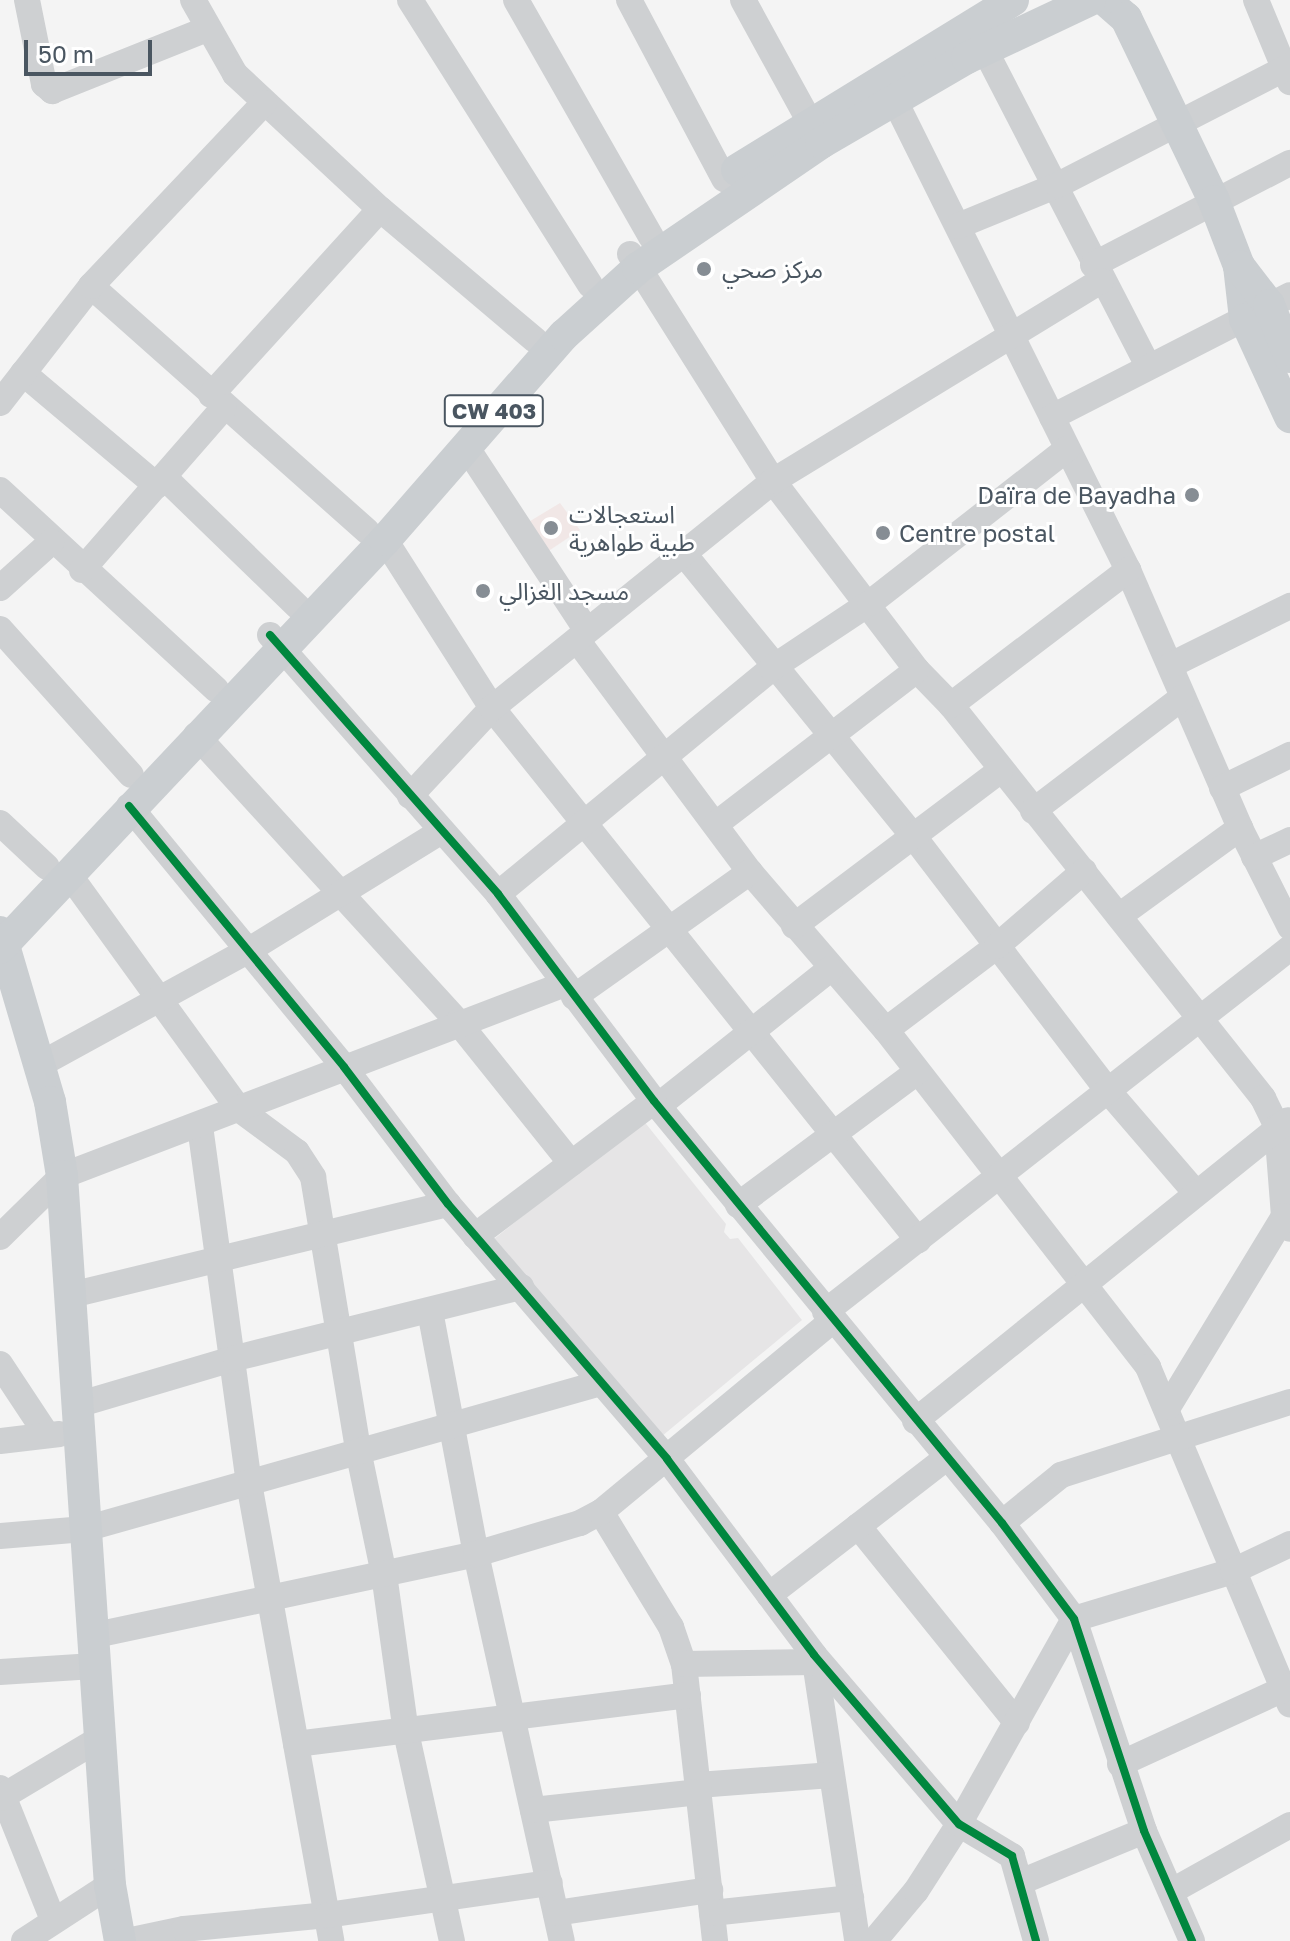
<!DOCTYPE html>
<meta charset="utf-8">
<style>
body{margin:0}
#map{position:relative;width:1290px;height:1941px;overflow:hidden;background:#f4f4f4;font-family:"Golos Text","Noto Sans Arabic",sans-serif}
div>[style]{position:absolute}
.education>*{inset:0;background:#e6e5e6}
.medical>*{inset:0;background:#f1e7e6}
.minor>*{height:26px;margin:-13px;padding:0 13px;transform-origin:13px;border-radius:13px;background:#ced0d2}
.major>*{height:32px;margin:-16px;padding:0 16px;transform-origin:16px;border-radius:16px;background:#caced1}
.cycleway>*{height:8px;margin:-4px;padding:0 4px;transform-origin:4px;border-radius:4px;background:#00873e}
.dots>*{width:22px;height:22px;translate:-50% -50%;box-sizing:border-box;border:4px solid #fff;border-radius:50%}
span{translate:-50% -50%;white-space:nowrap;text-align:center;line-height:1.15;-webkit-text-stroke:6px #fff;paint-order:stroke}
.shield-label span{padding:2px 6px;background:#fff;border:2px solid;border-radius:6px;-webkit-text-stroke-width:0}
.shield-label{font-size:22px;color:#4a5661;font-weight:700}
.poi-label{font-size:24px;color:#4a5661}
.left{translate:0 -50%;text-align:left}
.right{translate:-100% -50%;text-align:right}
.scale{position:absolute;left:24px;top:40px;width:128px;height:36px;box-sizing:border-box;border:4px solid #4a5661;border-top:0;padding-left:10px;font-size:24px;line-height:28px;white-space:nowrap;color:#4a5661;-webkit-text-stroke:6px #fff;paint-order:stroke}
</style>
<div id="map">
<div class="education">
<div style="clip-path:polygon(643px 1120px,726px 1224px,724px 1232px,730px 1239px,738px 1238px,802px 1320px,656px 1441px,494px 1239px)"></div>
</div>
<div class="medical">
<div style="clip-path:polygon(560px 503px,580px 530px,541px 556px,522px 526px)"></div>
</div>
<div class="minor">
<div style="left:27px;top:0;width:86px;rotate:78.6deg"></div>
<div style="left:44px;top:84px;width:11px;rotate:41deg"></div>
<div style="left:52px;top:91px;width:167px;rotate:-21.8deg"></div>
<div style="left:193px;top:0;width:85px;rotate:60.4deg"></div>
<div style="left:235px;top:74px;width:198px;rotate:43deg"></div>
<div style="left:380px;top:209px;width:203px;rotate:40.2deg"></div>
<div style="left:410px;top:0;width:337px;rotate:57.7deg"></div>
<div style="left:516px;top:0;width:273px;rotate:60.3deg"></div>
<div style="left:629px;top:0;width:203px;rotate:62deg"></div>
<div style="left:743px;top:0;width:158px;rotate:61.3deg"></div>
<div style="left:1256px;top:0;width:89px;rotate:67.5deg"></div>
<div style="left:985px;top:50px;width:356px;rotate:62.7deg"></div>
<div style="left:894px;top:99px;width:526px;rotate:63.58deg"></div>
<div style="left:1128px;top:570px;width:281px;rotate:66.5deg"></div>
<div style="left:1240px;top:828px;width:111px;rotate:63.2deg"></div>
<div style="left:958px;top:226px;width:108px;rotate:-22.3deg"></div>
<div style="left:1058px;top:185px;width:261px;rotate:-27.2deg"></div>
<div style="left:630px;top:254px;width:268px;rotate:57.8deg"></div>
<div style="left:773px;top:481px;width:238px;rotate:52.7deg"></div>
<div style="left:917px;top:670px;width:49px;rotate:45.8deg"></div>
<div style="left:951px;top:705px;width:502px;rotate:51.55deg"></div>
<div style="left:1263px;top:1098px;width:32px;rotate:64deg"></div>
<div style="left:1277px;top:1127px;width:89px;rotate:85.5deg"></div>
<div style="left:1284px;top:1216px;width:14px;rotate:65deg"></div>
<div style="left:1093px;top:265px;width:222px;rotate:-27.4deg"></div>
<div style="left:91px;top:286px;width:369px;rotate:41.6deg"></div>
<div style="left:23px;top:373px;width:175px;rotate:40.1deg"></div>
<div style="left:211px;top:395px;width:251px;rotate:-47.7deg"></div>
<div style="left:0;top:403px;width:148px;rotate:-52.1deg"></div>
<div style="left:91px;top:286px;width:252px;rotate:-46.6deg"></div>
<div style="left:1052px;top:417px;width:267px;rotate:-27.1deg"></div>
<div style="left:465px;top:445px;width:222px;rotate:56.7deg"></div>
<div style="left:165px;top:478px;width:185px;rotate:44.1deg"></div>
<div style="left:0;top:490px;width:294px;rotate:42.7deg"></div>
<div style="left:385px;top:540px;width:199px;rotate:57.5deg"></div>
<div style="left:492px;top:708px;width:682px;rotate:51.31deg"></div>
<div style="left:684px;top:554px;width:365px;rotate:50.9deg"></div>
<div style="left:914px;top:837px;width:321px;rotate:52.6deg"></div>
<div style="left:1109px;top:1092px;width:133px;rotate:49.3deg"></div>
<div style="left:82px;top:570px;width:216px;rotate:-48.9deg"></div>
<div style="left:0;top:588px;width:69px;rotate:-42deg"></div>
<div style="left:0;top:629px;width:196px;rotate:48.1deg"></div>
<div style="left:270px;top:635px;width:345px;rotate:48.6deg"></div>
<div style="left:498px;top:894px;width:259px;rotate:53deg"></div>
<div style="left:654px;top:1101px;width:547px;rotate:50.49deg"></div>
<div style="left:1002px;top:1523px;width:120px;rotate:53.1deg"></div>
<div style="left:1074px;top:1619px;width:223px;rotate:71.7deg"></div>
<div style="left:1144px;top:1831px;width:120px;rotate:66.4deg"></div>
<div style="left:577px;top:640px;width:289px;rotate:53.3deg"></div>
<div style="left:750px;top:872px;width:208px;rotate:49.3deg"></div>
<div style="left:886px;top:1030px;width:427px;rotate:52.1deg"></div>
<div style="left:1148px;top:1367px;width:366px;rotate:67.2deg"></div>
<div style="left:1171px;top:665px;width:133px;rotate:-26.4deg"></div>
<div style="left:951px;top:705px;width:223px;rotate:-37.3deg"></div>
<div style="left:196px;top:735px;width:389px;rotate:47.6deg"></div>
<div style="left:458px;top:1022px;width:181px;rotate:51.3deg"></div>
<div style="left:1222px;top:788px;width:76px;rotate:-25.9deg"></div>
<div style="left:410px;top:796px;width:120px;rotate:-47deg"></div>
<div style="left:492px;top:708px;width:361px;rotate:-38.9deg"></div>
<div style="left:773px;top:481px;width:384px;rotate:-31.4deg"></div>
<div style="left:129px;top:806px;width:338px;rotate:50.5deg"></div>
<div style="left:344px;top:1067px;width:172px;rotate:52.8deg"></div>
<div style="left:448px;top:1204px;width:336px;rotate:49.3deg"></div>
<div style="left:667px;top:1459px;width:245px;rotate:53.1deg"></div>
<div style="left:814px;top:1655px;width:223px;rotate:49.4deg"></div>
<div style="left:959px;top:1824px;width:62px;rotate:31.1deg"></div>
<div style="left:1012px;top:1856px;width:88px;rotate:74.2deg"></div>
<div style="left:1033px;top:811px;width:187px;rotate:-37.2deg"></div>
<div style="left:0;top:823px;width:64px;rotate:43.1deg"></div>
<div style="left:716px;top:824px;width:253px;rotate:-37.5deg"></div>
<div style="left:1254px;top:857px;width:40px;rotate:-25deg"></div>
<div style="left:68px;top:873px;width:291px;rotate:54.1deg"></div>
<div style="left:239px;top:1109px;width:72px;rotate:36.6deg"></div>
<div style="left:297px;top:1152px;width:30px;rotate:57deg"></div>
<div style="left:313px;top:1177px;width:277px;rotate:80.6deg"></div>
<div style="left:358px;top:1450px;width:127px;rotate:78.2deg"></div>
<div style="left:384px;top:1574px;width:160px;rotate:82.1deg"></div>
<div style="left:406px;top:1732px;width:214px;rotate:77.6deg"></div>
<div style="left:498px;top:894px;width:355px;rotate:-39.5deg"></div>
<div style="left:772px;top:668px;width:118px;rotate:-33.6deg"></div>
<div style="left:870px;top:603px;width:250px;rotate:-38deg"></div>
<div style="left:1119px;top:916px;width:150px;rotate:-36deg"></div>
<div style="left:794px;top:926px;width:258px;rotate:-37deg"></div>
<div style="left:574px;top:997px;width:216px;rotate:-35.4deg"></div>
<div style="left:886px;top:1030px;width:139px;rotate:-37.1deg"></div>
<div style="left:997px;top:946px;width:115px;rotate:-40.8deg"></div>
<div style="left:39px;top:1065px;width:239px;rotate:-28.7deg"></div>
<div style="left:249px;top:950px;width:225px;rotate:-31.7deg"></div>
<div style="left:658px;top:1106px;width:220px;rotate:-38.5deg"></div>
<div style="left:200px;top:1126px;width:360px;rotate:82.2deg"></div>
<div style="left:249px;top:1483px;width:465px;rotate:79.8deg"></div>
<div style="left:738px;top:1205px;width:223px;rotate:-36.6deg"></div>
<div style="left:475px;top:1236px;width:224px;rotate:-37deg"></div>
<div style="left:0;top:1237px;width:87px;rotate:-44.5deg"></div>
<div style="left:62px;top:1176px;width:538px;rotate:-20.89deg"></div>
<div style="left:71px;top:1295px;width:388px;rotate:-13.6deg"></div>
<div style="left:430px;top:1311px;width:247px;rotate:79.3deg"></div>
<div style="left:476px;top:1554px;width:396px;rotate:77.5deg"></div>
<div style="left:825px;top:1312px;width:591px;rotate:-38.05deg"></div>
<div style="left:0;top:1364px;width:85px;rotate:56.5deg"></div>
<div style="left:77px;top:1405px;width:166px;rotate:-16.5deg"></div>
<div style="left:236px;top:1358px;width:294px;rotate:-14deg"></div>
<div style="left:1168px;top:1407px;width:223px;rotate:-58.7deg"></div>
<div style="left:915px;top:1421px;width:479px;rotate:-38.9deg"></div>
<div style="left:0;top:1441px;width:60px;rotate:-6.7deg"></div>
<div style="left:601px;top:1512px;width:135px;rotate:58.7deg"></div>
<div style="left:671px;top:1627px;width:39px;rotate:71deg"></div>
<div style="left:684px;top:1664px;width:279px;rotate:83.6deg"></div>
<div style="left:1002px;top:1523px;width:76px;rotate:-39.1deg"></div>
<div style="left:1061px;top:1475px;width:240px;rotate:-17.7deg"></div>
<div style="left:858px;top:1526px;width:253px;rotate:51.1deg"></div>
<div style="left:0;top:1536px;width:85px;rotate:-4.7deg"></div>
<div style="left:85px;top:1529px;width:536px;rotate:-15.8deg"></div>
<div style="left:769px;top:1595px;width:224px;rotate:-37.7deg"></div>
<div style="left:91px;top:1636px;width:394px;rotate:-12deg"></div>
<div style="left:476px;top:1554px;width:109px;rotate:-16.6deg"></div>
<div style="left:580px;top:1523px;width:24px;rotate:-28deg"></div>
<div style="left:601px;top:1512px;width:300px;rotate:-39.6deg"></div>
<div style="left:814px;top:1655px;width:289px;rotate:81.4deg"></div>
<div style="left:684px;top:1664px;width:131px;rotate:-0.9deg"></div>
<div style="left:0;top:1672px;width:94px;rotate:-3.7deg"></div>
<div style="left:296px;top:1744px;width:395px;rotate:-7.1deg"></div>
<div style="left:1120px;top:1764px;width:187px;rotate:-24.6deg"></div>
<div style="left:698px;top:1785px;width:134px;rotate:-4.3deg"></div>
<div style="left:0;top:1788px;width:142px;rotate:68.1deg"></div>
<div style="left:0;top:1798px;width:115px;rotate:-30.8deg"></div>
<div style="left:533px;top:1810px;width:167px;rotate:-6.2deg"></div>
<div style="left:1023px;top:1881px;width:131px;rotate:-22.5deg"></div>
<div style="left:1172px;top:1891px;width:135px;rotate:-29.2deg"></div>
<div style="left:556px;top:1913px;width:156px;rotate:-8.5deg"></div>
<div style="left:712px;top:1913px;width:140px;rotate:-6.2deg"></div>
<div style="left:24px;top:1941px;width:103px;rotate:-33.1deg"></div>
<div style="left:127px;top:1941px;width:58px;rotate:-11.9deg"></div>
<div style="left:184px;top:1929px;width:144px;rotate:-5.6deg"></div>
<div style="left:327px;top:1915px;width:225px;rotate:-8.2deg"></div>
<div style="left:874px;top:1941px;width:65px;rotate:-50deg"></div>
<div style="left:916px;top:1891px;width:80px;rotate:-57.3deg"></div>
<div style="left:959px;top:1824px;width:235px;rotate:-60.7deg"></div>
<div style="left:1074px;top:1619px;width:166px;rotate:-16.8deg"></div>
<div style="left:1233px;top:1571px;width:63px;rotate:-25.3deg"></div>
</div>
<div class="major">
<div style="left:1105px;top:0;width:28px;rotate:41deg"></div>
<div style="left:1126px;top:18px;width:203px;rotate:64.3deg"></div>
<div style="left:1214px;top:201px;width:70px;rotate:69deg"></div>
<div style="left:1239px;top:266px;width:53px;rotate:83.5deg"></div>
<div style="left:1245px;top:319px;width:108px;rotate:65.3deg"></div>
<div style="left:737px;top:170px;width:324px;rotate:-31.6deg"></div>
<div style="left:1239px;top:266px;width:49px;rotate:52.4deg"></div>
<div style="left:1269px;top:305px;width:56px;rotate:68deg"></div>
<div style="left:0;top:932px;width:177px;rotate:73.6deg"></div>
<div style="left:50px;top:1102px;width:75px;rotate:80.8deg"></div>
<div style="left:62px;top:1176px;width:711px;rotate:86.13deg"></div>
<div style="left:110px;top:1885px;width:57px;rotate:79.9deg"></div>
<div style="left:0;top:948px;width:561px;rotate:-46.66deg"></div>
<div style="left:385px;top:540px;width:272px;rotate:-48.9deg"></div>
<div style="left:564px;top:335px;width:100px;rotate:-42.2deg"></div>
<div style="left:638px;top:268px;width:222px;rotate:-34.3deg"></div>
<div style="left:821px;top:143px;width:169px;rotate:-30.2deg"></div>
<div style="left:967px;top:58px;width:136px;rotate:-25.2deg"></div>
</div>
<div class="cycleway">
<div style="left:270px;top:635px;width:345px;rotate:48.6deg"></div>
<div style="left:498px;top:894px;width:259px;rotate:53deg"></div>
<div style="left:654px;top:1101px;width:547px;rotate:50.49deg"></div>
<div style="left:1002px;top:1523px;width:120px;rotate:53.1deg"></div>
<div style="left:1074px;top:1619px;width:223px;rotate:71.7deg"></div>
<div style="left:1144px;top:1831px;width:120px;rotate:66.4deg"></div>
<div style="left:129px;top:806px;width:338px;rotate:50.5deg"></div>
<div style="left:344px;top:1067px;width:172px;rotate:52.8deg"></div>
<div style="left:448px;top:1204px;width:336px;rotate:49.3deg"></div>
<div style="left:667px;top:1459px;width:245px;rotate:53.1deg"></div>
<div style="left:814px;top:1655px;width:223px;rotate:49.4deg"></div>
<div style="left:959px;top:1824px;width:62px;rotate:31.1deg"></div>
<div style="left:1012px;top:1856px;width:88px;rotate:74.2deg"></div>
</div>
<div class="dots">
<div style="left:704px;top:269px;background:#868d94"></div>
<div style="left:1192px;top:495px;background:#868d94"></div>
<div style="left:551px;top:528px;background:#868d94"></div>
<div style="left:883px;top:533px;background:#868d94"></div>
<div style="left:483px;top:591px;background:#868d94"></div>
</div>
<div class="shield-label">
<span style="left:494px;top:411px">CW 403</span>
</div>
<div class="poi-label">
<span class="left" style="left:722px;top:269px">مركز صحي</span>
<span class="right" style="left:1176px;top:495px">Daïra de Bayadha</span>
<span class="left" style="left:569px;top:528px">استعجالات<br>طبية طواهرية</span>
<span class="left" style="left:899px;top:533px">Centre postal</span>
<span class="left" style="left:499px;top:591px">مسجد الغزالي</span>
</div>
<div class="scale">50 m</div>
</div>
